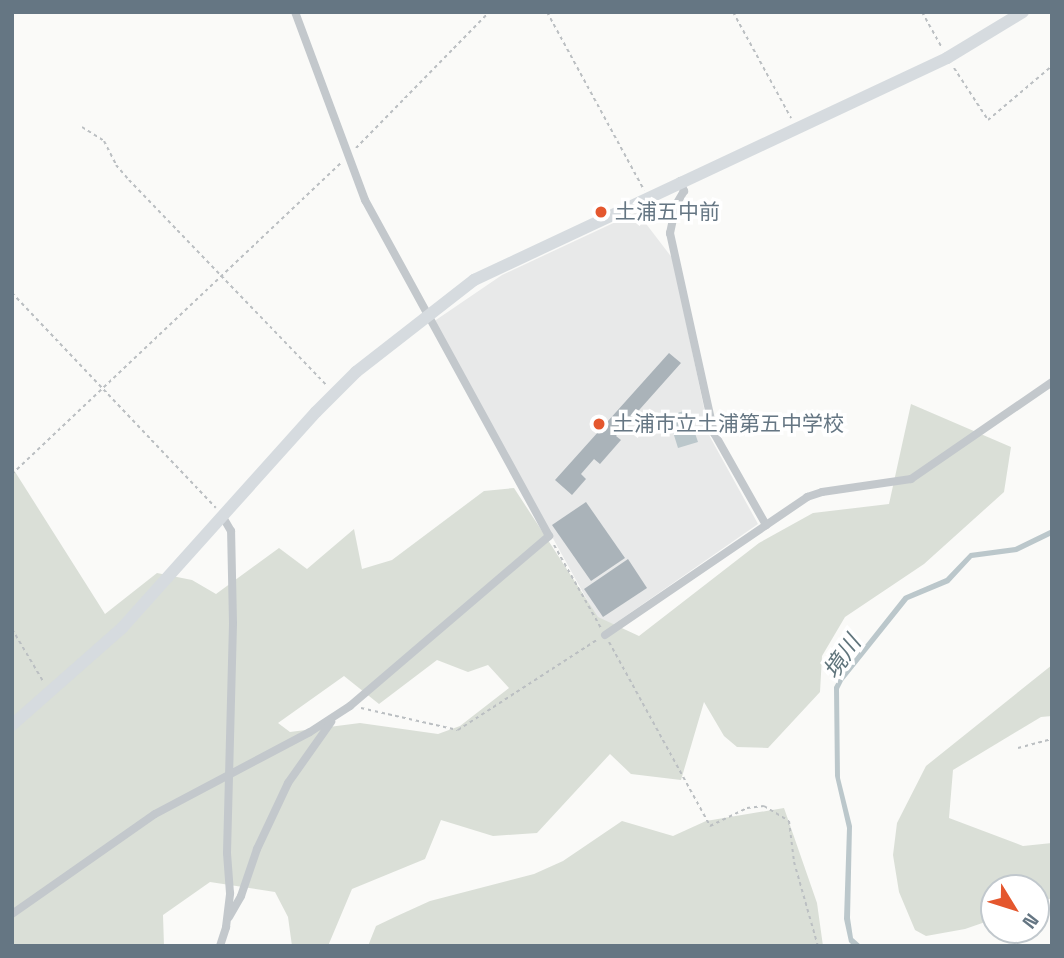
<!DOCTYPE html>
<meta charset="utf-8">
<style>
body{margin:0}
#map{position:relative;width:1064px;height:958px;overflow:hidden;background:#fafaf8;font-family:"Space Grotesk","Noto Sans JP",sans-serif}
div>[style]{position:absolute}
.built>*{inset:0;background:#e8e9e9}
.green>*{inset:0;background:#dadfd7}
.water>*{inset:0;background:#bbc7cb}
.building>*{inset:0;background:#aab3b9}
.path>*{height:2px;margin-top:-1px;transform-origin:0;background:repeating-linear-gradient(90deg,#bbbfc2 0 3.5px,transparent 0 7px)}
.street>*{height:8px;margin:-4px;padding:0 4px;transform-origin:4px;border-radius:4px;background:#c3c8cc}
.secondary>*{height:12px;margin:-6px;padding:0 6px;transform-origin:6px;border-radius:6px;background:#d6dbdf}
.dots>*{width:19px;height:19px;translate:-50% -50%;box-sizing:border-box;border:4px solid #fff;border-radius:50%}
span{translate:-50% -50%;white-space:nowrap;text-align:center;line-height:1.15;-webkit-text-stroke:7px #fff;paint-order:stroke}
.poi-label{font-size:21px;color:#657683}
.left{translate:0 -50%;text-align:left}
.water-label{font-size:23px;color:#60757c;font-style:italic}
.frame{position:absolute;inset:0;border:14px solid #657683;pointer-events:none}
.north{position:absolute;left:980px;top:874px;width:70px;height:70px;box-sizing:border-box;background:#fff;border:2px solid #c1c8cd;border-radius:50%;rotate:128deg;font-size:19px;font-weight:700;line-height:28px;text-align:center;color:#657683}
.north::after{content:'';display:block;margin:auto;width:24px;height:32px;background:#e4572e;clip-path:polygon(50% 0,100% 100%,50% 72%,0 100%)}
</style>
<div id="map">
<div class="built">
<div style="clip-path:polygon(637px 212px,673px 259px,710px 437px,758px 524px,607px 629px,601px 625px,433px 322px,502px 275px)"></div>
</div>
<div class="green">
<div style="clip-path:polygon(evenodd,911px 404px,1011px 447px,1004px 492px,924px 564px,845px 617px,822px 656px,820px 692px,768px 748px,737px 747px,724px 736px,704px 702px,681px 780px,631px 774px,610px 754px,537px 833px,493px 836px,441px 820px,425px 859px,352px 889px,328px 946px,292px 946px,288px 917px,275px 892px,210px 882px,163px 915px,164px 946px,12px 946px,12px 467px,105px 614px,157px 573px,192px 580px,216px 594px,279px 548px,307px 569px,354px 529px,362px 569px,392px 560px,484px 491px,514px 488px,598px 617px,639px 636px,759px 543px,813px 513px,889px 504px,911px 404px,437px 660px,468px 672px,488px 665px,509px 688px,460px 726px,438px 734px,360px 723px,290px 732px,278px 723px,344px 676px,379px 704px,437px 660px)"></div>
<div style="clip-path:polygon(1052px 665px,1052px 716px,1041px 717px,953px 770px,949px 818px,1023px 846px,1052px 843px,1052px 898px,1036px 904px,1036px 888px,994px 888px,994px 919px,965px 929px,926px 936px,915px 930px,899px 892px,893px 855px,897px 823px,926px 766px)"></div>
<div style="clip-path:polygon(784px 808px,817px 903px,823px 946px,368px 946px,376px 926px,397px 916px,430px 901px,534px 874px,563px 861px,622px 821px,673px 836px,706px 821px)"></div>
</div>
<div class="water">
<div style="clip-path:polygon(687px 410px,698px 442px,678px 448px,668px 416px)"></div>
<div style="clip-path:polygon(1052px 529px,1052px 535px,1017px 552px,972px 558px,949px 583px,908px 600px,843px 681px,839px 689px,840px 778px,852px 826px,850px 918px,853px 938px,862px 946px,853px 946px,849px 942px,844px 919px,847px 828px,835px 776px,834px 687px,839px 678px,904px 596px,946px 578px,970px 553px,1015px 547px)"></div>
</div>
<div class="building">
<div style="clip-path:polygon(669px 353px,681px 363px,616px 436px,621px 440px,600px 464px,594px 459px,581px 474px,586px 479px,572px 495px,555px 480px)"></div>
<div style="clip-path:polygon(586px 502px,625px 558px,591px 581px,552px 525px)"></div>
<div style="clip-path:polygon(628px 559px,647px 588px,603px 617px,584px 589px)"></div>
</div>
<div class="path">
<div style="left:547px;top:12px;width:203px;rotate:61.4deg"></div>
<div style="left:733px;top:12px;width:121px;rotate:61.3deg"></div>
<div style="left:922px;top:12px;width:41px;rotate:60.9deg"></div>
<div style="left:954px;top:68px;width:62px;rotate:56.8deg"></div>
<div style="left:988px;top:120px;width:84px;rotate:-40.2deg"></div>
<div style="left:82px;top:127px;width:26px;rotate:32deg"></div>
<div style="left:104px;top:141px;width:27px;rotate:63deg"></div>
<div style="left:116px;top:165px;width:20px;rotate:49deg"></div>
<div style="left:129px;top:180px;width:284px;rotate:46.1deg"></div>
<div style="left:356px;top:148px;width:190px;rotate:-45.6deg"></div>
<div style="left:12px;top:293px;width:296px;rotate:46.5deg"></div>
<div style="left:12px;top:474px;width:454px;rotate:-43.4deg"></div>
<div style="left:554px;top:545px;width:95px;rotate:60.5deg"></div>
<div style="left:12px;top:629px;width:61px;rotate:59.2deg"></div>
<div style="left:609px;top:642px;width:210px;rotate:61.2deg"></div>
<div style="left:710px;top:826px;width:41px;rotate:-25.9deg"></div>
<div style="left:747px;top:808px;width:17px;rotate:-7deg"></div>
<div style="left:764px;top:806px;width:29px;rotate:31deg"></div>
<div style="left:789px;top:821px;width:41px;rotate:83deg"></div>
<div style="left:794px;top:862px;width:87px;rotate:74.1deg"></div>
<div style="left:361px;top:708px;width:99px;rotate:12.8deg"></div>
<div style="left:458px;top:730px;width:167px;rotate:-33deg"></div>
<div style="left:1018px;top:748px;width:35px;rotate:-15deg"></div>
</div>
<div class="street">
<div style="left:680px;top:181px;width:11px;rotate:68deg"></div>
<div style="left:684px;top:191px;width:16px;rotate:120deg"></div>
<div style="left:676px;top:205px;width:29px;rotate:102deg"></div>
<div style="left:670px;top:233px;width:205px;rotate:77.6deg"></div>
<div style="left:714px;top:433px;width:106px;rotate:60.5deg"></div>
<div style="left:605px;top:635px;width:245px;rotate:-34.3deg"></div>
<div style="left:807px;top:497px;width:16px;rotate:-18deg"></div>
<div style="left:822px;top:492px;width:90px;rotate:-8.3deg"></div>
<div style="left:911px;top:479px;width:171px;rotate:-34.5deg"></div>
<div style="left:12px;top:914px;width:174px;rotate:-35deg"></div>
<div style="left:155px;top:814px;width:175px;rotate:-27.9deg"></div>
<div style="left:310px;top:732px;width:48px;rotate:-33deg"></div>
<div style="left:350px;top:706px;width:262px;rotate:-40.5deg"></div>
<div style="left:549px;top:536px;width:383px;rotate:-118.7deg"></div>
<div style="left:365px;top:200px;width:201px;rotate:-110.4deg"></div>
<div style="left:229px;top:917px;width:24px;rotate:-60deg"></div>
<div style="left:241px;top:896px;width:50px;rotate:-71.2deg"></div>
<div style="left:257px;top:849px;width:73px;rotate:-64.8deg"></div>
<div style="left:288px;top:783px;width:75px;rotate:-54.8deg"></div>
<div style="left:220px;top:946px;width:20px;rotate:-72deg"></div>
<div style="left:226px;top:927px;width:34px;rotate:-83deg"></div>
<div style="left:230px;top:893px;width:40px;rotate:-94.3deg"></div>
<div style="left:227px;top:853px;width:230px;rotate:-88.5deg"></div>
<div style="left:233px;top:623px;width:92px;rotate:-91.2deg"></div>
<div style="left:231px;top:531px;width:16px;rotate:-120deg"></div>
</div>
<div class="secondary">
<div style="left:12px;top:725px;width:147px;rotate:-41.4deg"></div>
<div style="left:122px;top:628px;width:290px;rotate:-48.1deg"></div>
<div style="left:316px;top:412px;width:57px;rotate:-45deg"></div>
<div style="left:356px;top:372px;width:150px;rotate:-37.9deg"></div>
<div style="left:474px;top:280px;width:523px;rotate:-25.14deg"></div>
<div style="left:947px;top:58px;width:89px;rotate:-31.2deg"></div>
</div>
<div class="dots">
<div style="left:601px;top:212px;background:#e4572e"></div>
<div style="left:599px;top:424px;background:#e4572e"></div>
</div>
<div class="poi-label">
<span class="left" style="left:615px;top:212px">土浦五中前</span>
<span class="left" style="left:613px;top:424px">土浦市立土浦第五中学校</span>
</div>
<div class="water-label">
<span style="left:842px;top:657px;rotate:-56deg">境川</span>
</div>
<div class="frame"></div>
<div class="north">N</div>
</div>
